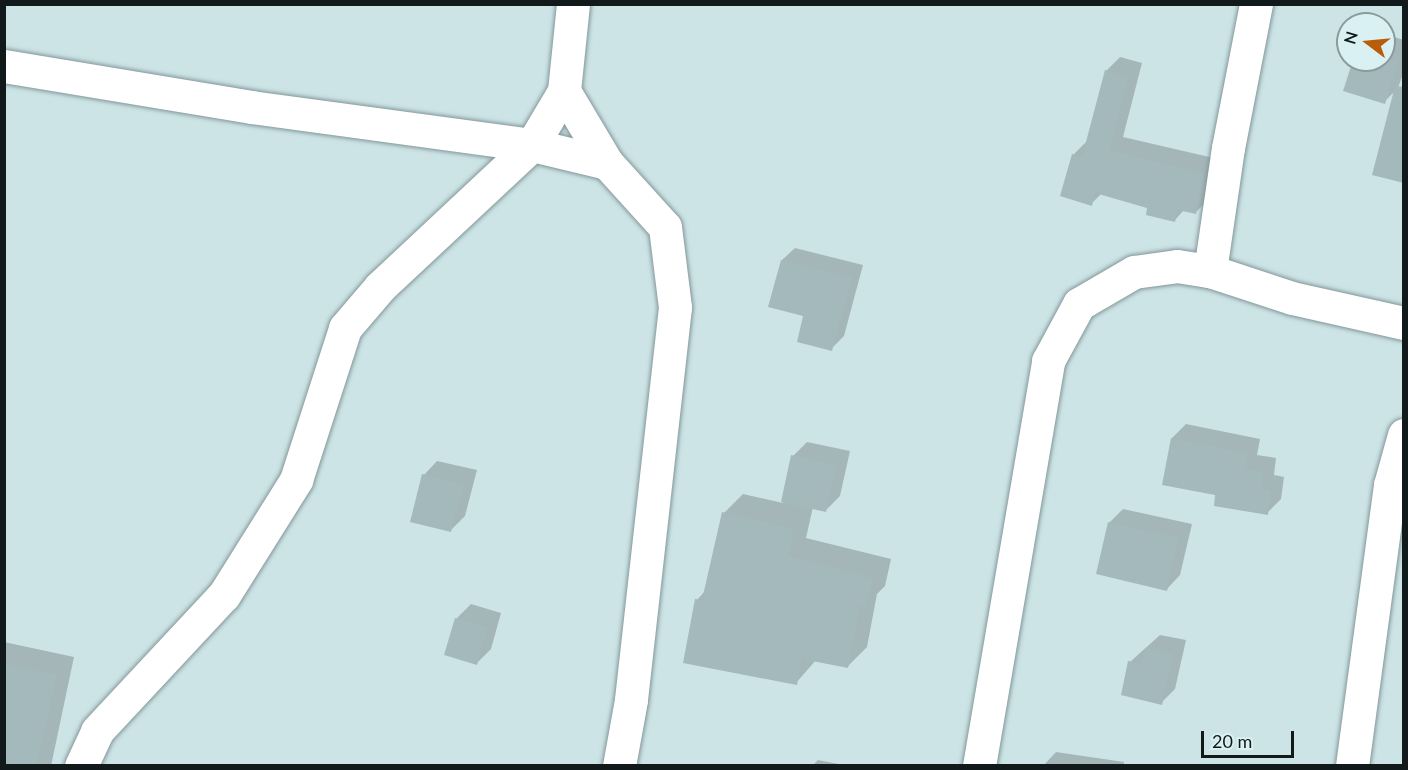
<!DOCTYPE html>
<style>
body{margin:0}
#map{position:relative;width:1408px;height:770px;overflow:hidden;background:#cde4e6;font-family:Lato,sans-serif}
div>[style]{position:absolute}
.shadow>*{inset:0;background:#0003}
.building>*{inset:0;background:#a3b9bb}
.roads{filter:drop-shadow(0 0 2px #829799) drop-shadow(0 0 2px #829799)}
.minor>*{height:33px;margin:-16.5px;padding:0 16.5px;transform-origin:16.5px;border-radius:16.5px;background:#fff}
span{translate:-50% -50%;white-space:nowrap;text-align:center;line-height:1.15;-webkit-text-stroke:4.5px #daf1f3;paint-order:stroke}
.frame{position:absolute;inset:0;border:6px solid #11191a;pointer-events:none}
.north{position:absolute;left:1336px;top:12px;width:60px;height:60px;box-sizing:border-box;background:#daf1f3;border:2px solid #8a9b9c;border-radius:50%;rotate:286deg;font-size:16px;font-weight:700;line-height:24px;text-align:center;color:#11191a}
.north::after{content:'';display:block;margin:auto;width:21px;height:27px;background:#ba5d0a;clip-path:polygon(50% 0,100% 100%,50% 72%,0 100%)}
.scale{position:absolute;left:1201px;top:731px;width:93px;height:27px;box-sizing:border-box;border:3px solid #11191a;border-top:0;padding-left:8px;font-size:18px;line-height:21px;white-space:nowrap;color:#11191a;-webkit-text-stroke:4px #daf1f3;paint-order:stroke}
</style>
<div id="map">
<div class="shadow">
<div style="clip-path:polygon(1384px 34px,1404px 40px,1404px 71px,1398px 88px,1384px 102px,1354px 60px,1384px 60px)"></div>
<div style="clip-path:polygon(1120px 57px,1142px 63px,1123px 137px,1218px 159px,1209px 199px,1195px 213px,1184px 210px,1175px 220px,1149px 207px,1102px 193px,1091px 204px,1073px 155px,1087px 141px,1106px 71px)"></div>
<div style="clip-path:polygon(795px 248px,863px 265px,844px 336px,831px 349px,805px 315px,782px 260px)"></div>
<div style="clip-path:polygon(1186px 424px,1260px 439px,1257px 455px,1276px 458px,1274px 475px,1284px 477px,1281px 499px,1267px 513px,1217px 494px,1172px 438px)"></div>
<div style="clip-path:polygon(807px 442px,850px 451px,840px 496px,826px 510px,813px 507px,806px 538px,891px 559px,885px 586px,877px 594px,867px 647px,848px 666px,816px 660px,796px 683px,697px 600px,706px 590px,724px 513px,743px 494px,783px 503px,793px 456px)"></div>
<div style="clip-path:polygon(437px 461px,477px 470px,465px 516px,451px 530px,424px 475px)"></div>
<div style="clip-path:polygon(1123px 509px,1192px 524px,1180px 575px,1167px 589px,1109px 523px)"></div>
<div style="clip-path:polygon(471px 604px,501px 613px,491px 649px,477px 663px,446px 654px,457px 618px)"></div>
<div style="clip-path:polygon(1160px 635px,1186px 640px,1175px 689px,1161px 703px,1130px 662px)"></div>
<div style="clip-path:polygon(4px 642px,74px 657px,51px 766px,4px 766px)"></div>
<div style="clip-path:polygon(1056px 752px,1124px 762px,1124px 766px,1043px 766px)"></div>
<div style="clip-path:polygon(818px 760px,849px 766px,812px 766px)"></div>
</div>
<div class="building">
<div style="clip-path:polygon(1353px 60px,1398px 60px,1385px 104px,1343px 91px)"></div>
<div style="clip-path:polygon(1105px 70px,1129px 76px,1110px 151px,1205px 173px,1196px 214px,1178px 210px,1175px 222px,1146px 215px,1147px 208px,1095px 193px,1092px 206px,1060px 196px,1072px 154px,1082px 157px)"></div>
<div style="clip-path:polygon(1395px 86px,1404px 87px,1404px 183px,1372px 175px)"></div>
<div style="clip-path:polygon(781px 260px,852px 277px,832px 351px,797px 342px,803px 316px,768px 307px)"></div>
<div style="clip-path:polygon(1171px 438px,1247px 453px,1244px 469px,1263px 472px,1261px 489px,1271px 490px,1268px 515px,1214px 506px,1215px 495px,1162px 485px)"></div>
<div style="clip-path:polygon(791px 455px,837px 465px,826px 512px,781px 502px)"></div>
<div style="clip-path:polygon(422px 474px,464px 484px,451px 532px,410px 522px)"></div>
<div style="clip-path:polygon(722px 512px,794px 529px,788px 556px,873px 578px,866px 607px,860px 605px,848px 668px,802px 659px,797px 685px,683px 663px,695px 599px,702px 600px)"></div>
<div style="clip-path:polygon(1108px 522px,1179px 538px,1167px 591px,1096px 574px)"></div>
<div style="clip-path:polygon(455px 618px,488px 627px,477px 665px,444px 655px)"></div>
<div style="clip-path:polygon(1145px 648px,1173px 654px,1162px 705px,1121px 695px,1128px 661px,1141px 664px)"></div>
<div style="clip-path:polygon(4px 663px,57px 675px,37px 765px,4px 765px)"></div>
</div>
<div class="roads">
<div class="minor">
<div style="left:4px;top:66px;width:250px;rotate:9.4deg"></div>
<div style="left:251px;top:107px;width:284px;rotate:7.7deg"></div>
<div style="left:532px;top:145px;width:77px;rotate:13.5deg"></div>
<div style="left:564px;top:91px;width:84px;rotate:59.2deg"></div>
<div style="left:607px;top:163px;width:86px;rotate:47.8deg"></div>
<div style="left:665px;top:227px;width:81px;rotate:82.9deg"></div>
<div style="left:675px;top:307px;width:395px;rotate:96.4deg"></div>
<div style="left:631px;top:700px;width:67px;rotate:100.3deg"></div>
<div style="left:1210px;top:271px;width:124px;rotate:-81.7deg"></div>
<div style="left:1228px;top:148px;width:147px;rotate:-79deg"></div>
<div style="left:81px;top:766px;width:38px;rotate:-65deg"></div>
<div style="left:97px;top:731px;width:186px;rotate:-47deg"></div>
<div style="left:224px;top:595px;width:136px;rotate:-57.9deg"></div>
<div style="left:296px;top:480px;width:160px;rotate:-72.1deg"></div>
<div style="left:345px;top:328px;width:54px;rotate:-49.5deg"></div>
<div style="left:380px;top:287px;width:208px;rotate:-43.1deg"></div>
<div style="left:532px;top:145px;width:63px;rotate:-59.3deg"></div>
<div style="left:564px;top:91px;width:87px;rotate:-84.1deg"></div>
<div style="left:979px;top:766px;width:411px;rotate:-80.3deg"></div>
<div style="left:1048px;top:361px;width:65px;rotate:-61.5deg"></div>
<div style="left:1079px;top:304px;width:64px;rotate:-30.2deg"></div>
<div style="left:1134px;top:272px;width:43px;rotate:-7.9deg"></div>
<div style="left:1177px;top:266px;width:33px;rotate:9deg"></div>
<div style="left:1210px;top:271px;width:86px;rotate:18.2deg"></div>
<div style="left:1292px;top:298px;width:115px;rotate:12.6deg"></div>
<div style="left:1352px;top:766px;width:284px;rotate:-82.3deg"></div>
<div style="left:1390px;top:485px;width:52px;rotate:-74.4deg"></div>
</div>
</div>
<div class="frame"></div>
<div class="north">N</div>
<div class="scale">20 m</div>
</div>
